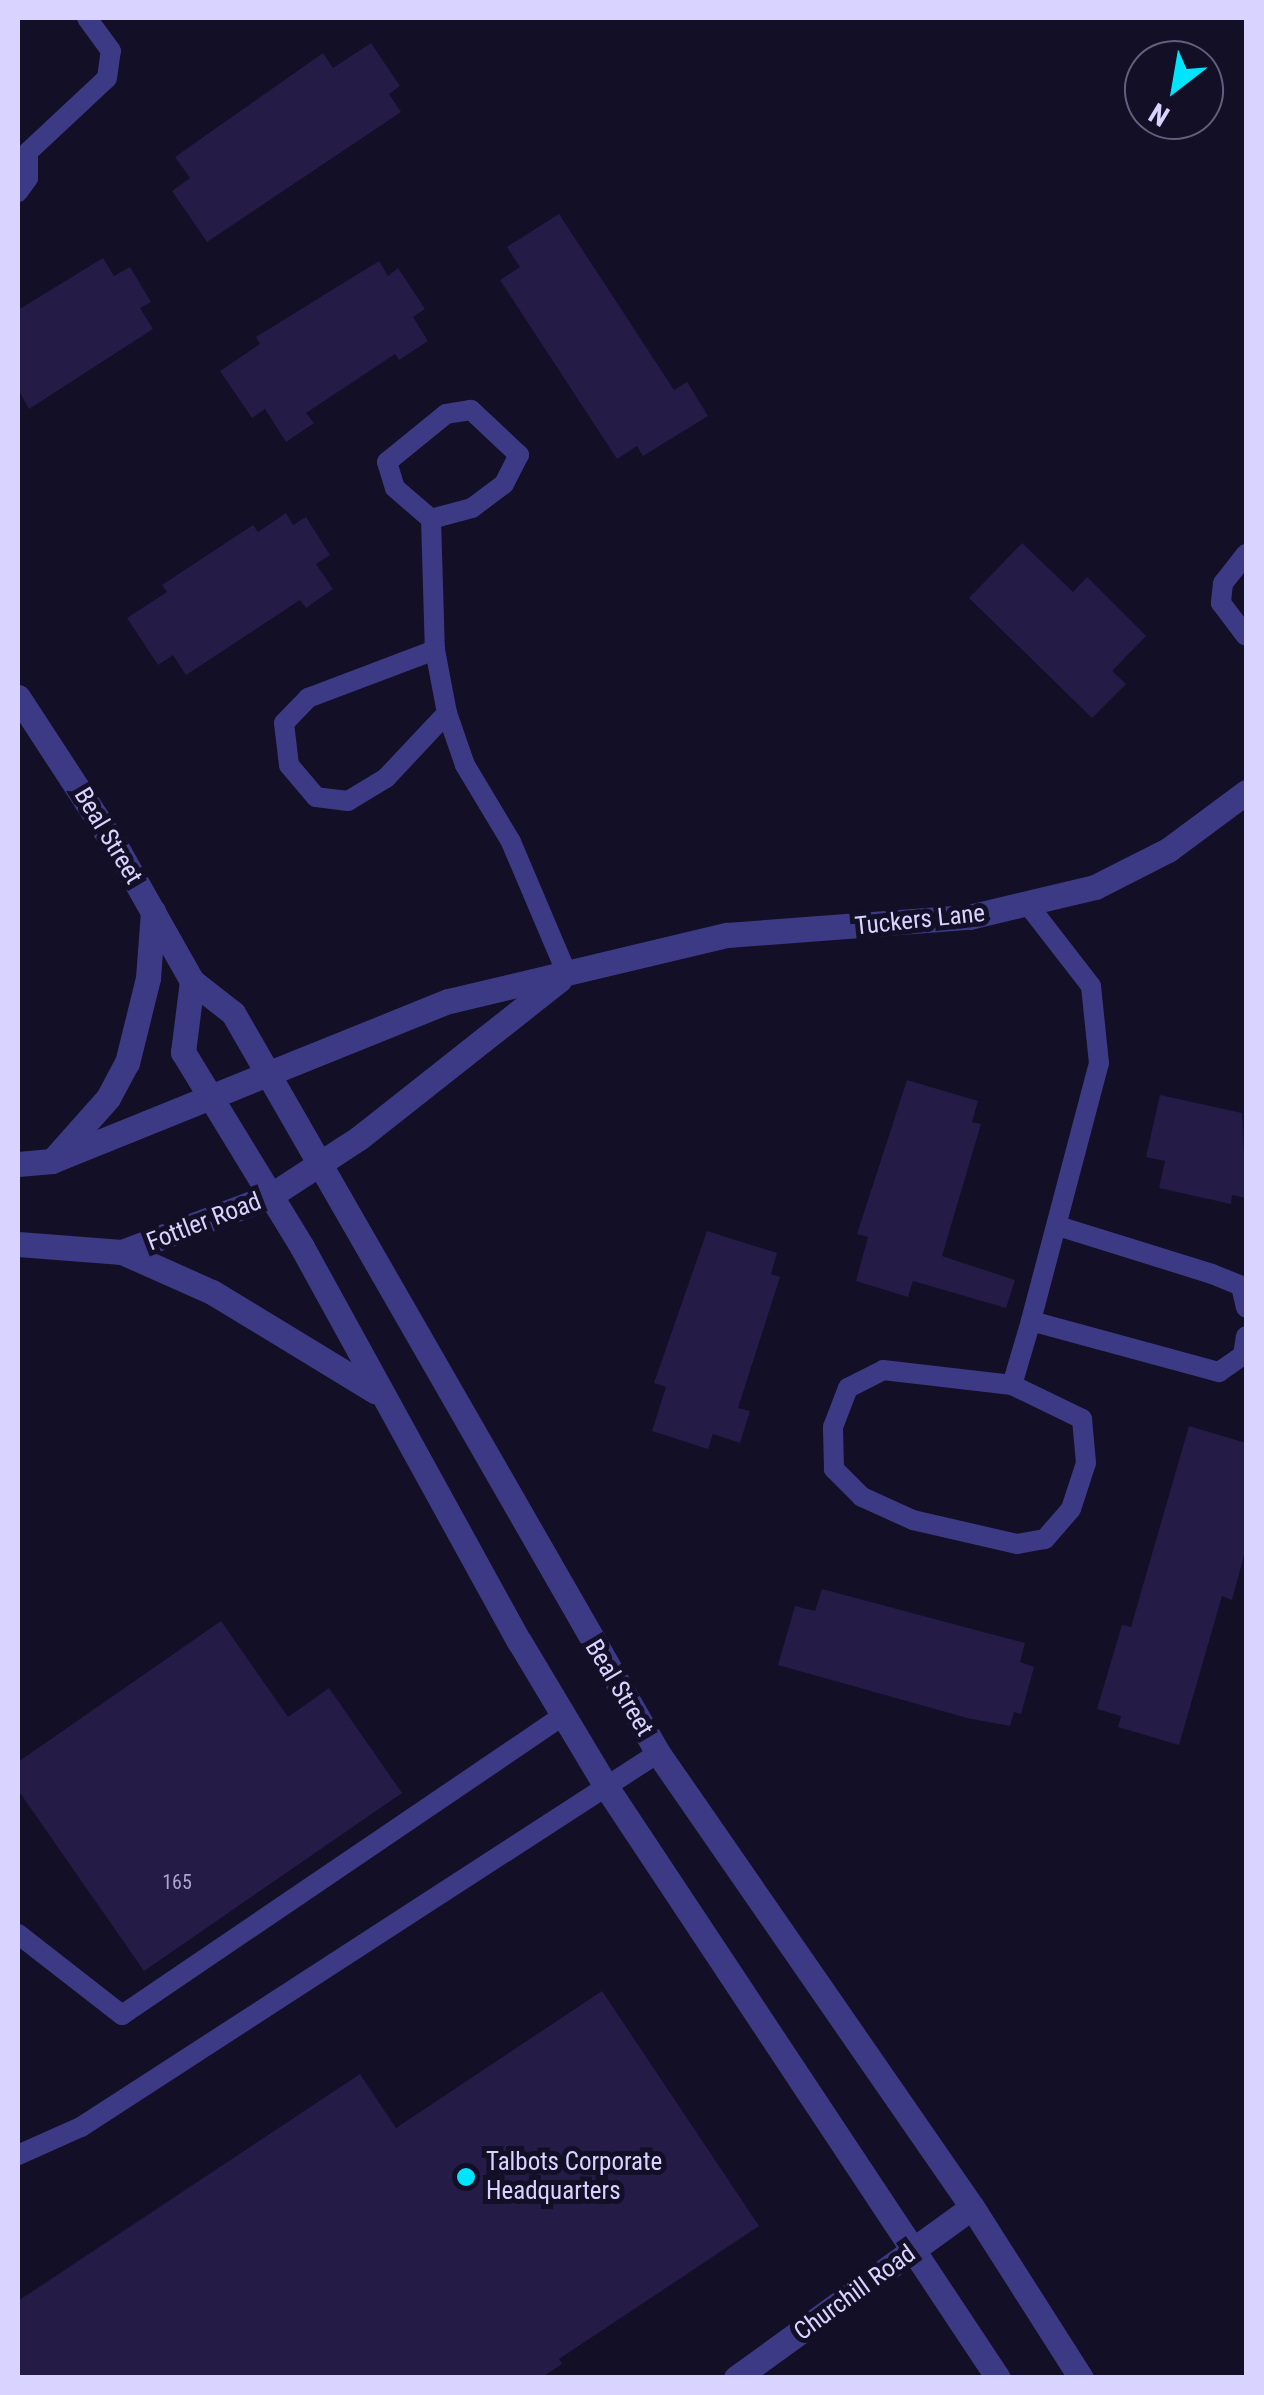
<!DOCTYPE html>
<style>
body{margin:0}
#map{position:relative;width:1264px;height:2395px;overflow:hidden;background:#130f26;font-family:"Roboto Condensed",sans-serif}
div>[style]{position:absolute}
.building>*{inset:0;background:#241b47}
.service>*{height:20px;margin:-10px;padding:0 10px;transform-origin:10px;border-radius:10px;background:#3d3a85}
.minor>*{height:25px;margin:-12.5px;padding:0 12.5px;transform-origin:12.5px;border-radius:12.5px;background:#3d3a85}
.tertiary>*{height:25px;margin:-12.5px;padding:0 12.5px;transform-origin:12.5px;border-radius:12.5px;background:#3d3a85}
.dots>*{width:28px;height:28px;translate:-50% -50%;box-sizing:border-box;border:5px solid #130f26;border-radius:50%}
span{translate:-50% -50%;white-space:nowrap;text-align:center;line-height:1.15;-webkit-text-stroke:10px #130f26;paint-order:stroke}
.number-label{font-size:20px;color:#aca6d1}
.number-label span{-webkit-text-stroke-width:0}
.street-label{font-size:25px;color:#d9d4ff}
.poi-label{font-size:25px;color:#d9d4ff}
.left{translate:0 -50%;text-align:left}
.frame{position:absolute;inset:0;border:20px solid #d9d4ff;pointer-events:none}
.north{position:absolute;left:1124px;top:40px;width:100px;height:100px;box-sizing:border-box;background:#130f26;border:2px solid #625e7d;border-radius:50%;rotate:211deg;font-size:28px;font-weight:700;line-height:40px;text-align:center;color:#d9d4ff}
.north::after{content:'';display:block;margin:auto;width:35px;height:45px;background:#00e5ff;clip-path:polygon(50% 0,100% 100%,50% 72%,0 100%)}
</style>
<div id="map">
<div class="building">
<div style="clip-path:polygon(371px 43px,400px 86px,389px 94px,401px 112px,207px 242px,172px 191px,190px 178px,175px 157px,323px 53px,333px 68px)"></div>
<div style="clip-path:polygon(559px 214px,674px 390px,687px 382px,708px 416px,643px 456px,637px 446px,617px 459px,500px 280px,520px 267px,507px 247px)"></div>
<div style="clip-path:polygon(103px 258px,114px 276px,130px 267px,151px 302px,140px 308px,153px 329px,29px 409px,18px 389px,18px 310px)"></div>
<div style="clip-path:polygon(379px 261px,388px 276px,398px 268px,425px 309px,413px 317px,428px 341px,399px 360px,395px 354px,306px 413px,314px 423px,286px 442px,265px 409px,252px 418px,220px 371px,260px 344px,256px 337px)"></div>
<div style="clip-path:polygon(286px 513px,293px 525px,306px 517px,330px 555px,316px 564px,333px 589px,306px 608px,300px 600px,186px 675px,173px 655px,158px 665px,127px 618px,167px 592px,162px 585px,253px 525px,258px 532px)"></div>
<div style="clip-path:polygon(1022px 543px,1073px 592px,1087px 577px,1146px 636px,1112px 671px,1126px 684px,1092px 718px,969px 598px)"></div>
<div style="clip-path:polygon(907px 1080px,978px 1101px,972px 1122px,981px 1124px,942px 1256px,1015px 1280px,1006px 1308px,913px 1281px,908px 1297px,856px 1281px,868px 1237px,857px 1234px)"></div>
<div style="clip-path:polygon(1160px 1095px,1242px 1113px,1246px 1198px,1232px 1195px,1231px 1204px,1159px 1188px,1165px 1161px,1146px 1157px)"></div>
<div style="clip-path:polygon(707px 1231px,777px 1253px,771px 1274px,780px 1277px,738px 1408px,750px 1411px,740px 1443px,713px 1434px,708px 1449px,652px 1431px,666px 1387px,654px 1383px)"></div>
<div style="clip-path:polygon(1189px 1426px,1246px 1443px,1246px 1548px,1232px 1600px,1222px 1596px,1179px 1745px,1118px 1727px,1121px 1716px,1097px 1709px,1122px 1625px,1131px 1627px)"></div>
<div style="clip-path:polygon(822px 1589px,1025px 1643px,1020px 1662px,1034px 1667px,1021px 1714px,1014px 1712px,1010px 1726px,967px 1718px,778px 1665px,795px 1606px,815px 1611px)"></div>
<div style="clip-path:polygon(221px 1621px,288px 1717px,329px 1688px,402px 1793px,144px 1971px,18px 1790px,18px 1762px)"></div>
<div style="clip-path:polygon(602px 1991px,759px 2226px,559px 2359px,562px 2364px,541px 2378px,18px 2378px,18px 2301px,360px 2074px,396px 2128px)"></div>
</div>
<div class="service">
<div style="left:18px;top:192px;width:17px;rotate:-54deg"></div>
<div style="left:28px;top:178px;width:26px;rotate:-90deg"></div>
<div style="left:28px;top:152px;width:108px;rotate:-43.1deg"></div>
<div style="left:107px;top:78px;width:27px;rotate:-82deg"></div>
<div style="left:111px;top:51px;width:41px;rotate:-126deg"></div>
<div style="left:431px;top:519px;width:42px;rotate:-15deg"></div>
<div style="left:472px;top:508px;width:40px;rotate:-37deg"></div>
<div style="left:504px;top:484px;width:33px;rotate:-63deg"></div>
<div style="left:519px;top:455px;width:66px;rotate:-136.8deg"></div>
<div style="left:471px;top:410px;width:25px;rotate:171deg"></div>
<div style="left:446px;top:414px;width:76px;rotate:140.9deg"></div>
<div style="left:387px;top:462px;width:27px;rotate:73deg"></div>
<div style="left:395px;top:488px;width:48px;rotate:40.7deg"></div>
<div style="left:431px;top:519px;width:131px;rotate:88.3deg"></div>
<div style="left:435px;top:650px;width:64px;rotate:79.2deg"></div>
<div style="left:447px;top:713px;width:89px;rotate:133.2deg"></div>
<div style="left:386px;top:778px;width:44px;rotate:148.8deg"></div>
<div style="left:348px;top:801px;width:32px;rotate:-173deg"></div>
<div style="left:316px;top:797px;width:42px;rotate:-130.2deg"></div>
<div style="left:289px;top:765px;width:42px;rotate:-96.8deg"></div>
<div style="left:284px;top:723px;width:35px;rotate:-46deg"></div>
<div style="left:308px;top:698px;width:136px;rotate:-20.7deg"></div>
<div style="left:1246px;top:554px;width:37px;rotate:128deg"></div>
<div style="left:1223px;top:583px;width:20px;rotate:96deg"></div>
<div style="left:1221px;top:603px;width:41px;rotate:52.9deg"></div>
<div style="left:447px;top:713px;width:55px;rotate:70.9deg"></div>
<div style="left:465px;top:765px;width:90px;rotate:59.1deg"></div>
<div style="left:511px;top:842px;width:143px;rotate:67deg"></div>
<div style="left:1029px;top:906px;width:101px;rotate:52.2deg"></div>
<div style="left:1091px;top:986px;width:77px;rotate:84.1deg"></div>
<div style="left:1099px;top:1063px;width:267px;rotate:104.8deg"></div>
<div style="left:1031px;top:1321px;width:195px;rotate:15.2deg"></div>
<div style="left:1219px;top:1372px;width:29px;rotate:-35deg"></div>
<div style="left:1243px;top:1355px;width:19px;rotate:-81deg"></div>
<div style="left:1058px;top:1226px;width:161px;rotate:17.3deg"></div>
<div style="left:1212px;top:1274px;width:31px;rotate:22deg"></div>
<div style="left:1241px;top:1286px;width:22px;rotate:77deg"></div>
<div style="left:1012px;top:1385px;width:78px;rotate:25.9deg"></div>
<div style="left:1082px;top:1419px;width:44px;rotate:84.8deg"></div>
<div style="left:1086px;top:1463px;width:48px;rotate:108.1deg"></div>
<div style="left:1071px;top:1509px;width:40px;rotate:131deg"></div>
<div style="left:1045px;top:1539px;width:28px;rotate:170deg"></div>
<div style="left:1017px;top:1544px;width:107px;rotate:-167deg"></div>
<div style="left:913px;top:1520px;width:56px;rotate:-155.7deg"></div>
<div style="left:862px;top:1497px;width:40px;rotate:-135deg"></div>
<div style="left:834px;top:1469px;width:42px;rotate:-91.4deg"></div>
<div style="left:833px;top:1427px;width:42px;rotate:-69deg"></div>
<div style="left:848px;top:1388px;width:39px;rotate:-27deg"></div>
<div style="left:883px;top:1370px;width:130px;rotate:6.6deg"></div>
<div style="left:1012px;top:1385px;width:67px;rotate:-73.5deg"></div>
<div style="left:18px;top:1934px;width:132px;rotate:37.9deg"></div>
<div style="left:122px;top:2015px;width:534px;rotate:-34.17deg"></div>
<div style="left:18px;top:2155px;width:69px;rotate:-24deg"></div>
<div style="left:81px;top:2127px;width:688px;rotate:-32.95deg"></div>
</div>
<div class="minor">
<div style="left:18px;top:1164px;width:34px;rotate:-5deg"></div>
<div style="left:52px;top:1161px;width:428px;rotate:-22deg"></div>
<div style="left:449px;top:1001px;width:286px;rotate:-13.4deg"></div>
<div style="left:727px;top:935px;width:243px;rotate:-4.3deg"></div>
<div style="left:969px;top:917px;width:130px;rotate:-13.4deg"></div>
<div style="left:1095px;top:887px;width:82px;rotate:-26.9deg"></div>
<div style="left:1168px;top:850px;width:97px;rotate:-36.6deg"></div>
<div style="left:18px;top:1244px;width:104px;rotate:4.4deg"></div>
<div style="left:122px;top:1252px;width:158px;rotate:-20.7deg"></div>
<div style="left:270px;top:1196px;width:106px;rotate:-33.1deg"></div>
<div style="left:359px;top:1138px;width:255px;rotate:-38.3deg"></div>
<div style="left:736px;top:2378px;width:291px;rotate:-35.9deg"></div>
</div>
<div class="tertiary">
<div style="left:18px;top:697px;width:185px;rotate:56.9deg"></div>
<div style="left:119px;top:852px;width:148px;rotate:60.5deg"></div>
<div style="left:192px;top:981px;width:52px;rotate:38deg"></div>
<div style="left:233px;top:1013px;width:853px;rotate:60.13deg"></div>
<div style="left:658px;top:1753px;width:552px;rotate:55.33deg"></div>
<div style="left:972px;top:2207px;width:203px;rotate:57.5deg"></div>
<div style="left:192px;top:981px;width:72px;rotate:97.2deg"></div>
<div style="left:183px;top:1052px;width:228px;rotate:58.6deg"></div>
<div style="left:302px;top:1247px;width:450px;rotate:61.2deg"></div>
<div style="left:519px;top:1641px;width:171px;rotate:59.1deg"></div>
<div style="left:607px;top:1788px;width:708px;rotate:56.47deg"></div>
<div style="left:52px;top:1161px;width:84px;rotate:-48.4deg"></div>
<div style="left:108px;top:1098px;width:40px;rotate:-62deg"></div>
<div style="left:127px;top:1063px;width:88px;rotate:-76.1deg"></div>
<div style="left:148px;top:978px;width:67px;rotate:-85.7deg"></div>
<div style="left:122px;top:1252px;width:98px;rotate:24deg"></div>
<div style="left:212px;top:1292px;width:191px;rotate:31.3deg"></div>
</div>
<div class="dots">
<div style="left:466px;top:2177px;background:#00e5ff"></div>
</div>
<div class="number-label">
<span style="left:177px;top:1882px">165</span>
</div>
<div class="street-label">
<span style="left:108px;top:836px;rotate:59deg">Beal Street</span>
<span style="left:920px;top:920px;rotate:-6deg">Tuckers Lane</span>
<span style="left:204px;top:1222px;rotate:-21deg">Fottler Road</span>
<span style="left:619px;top:1688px;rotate:59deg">Beal Street</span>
<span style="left:855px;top:2293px;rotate:-36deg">Churchill Road</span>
</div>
<div class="poi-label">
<span class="left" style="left:486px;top:2177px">Talbots Corporate<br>Headquarters</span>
</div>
<div class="frame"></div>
<div class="north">N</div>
</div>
